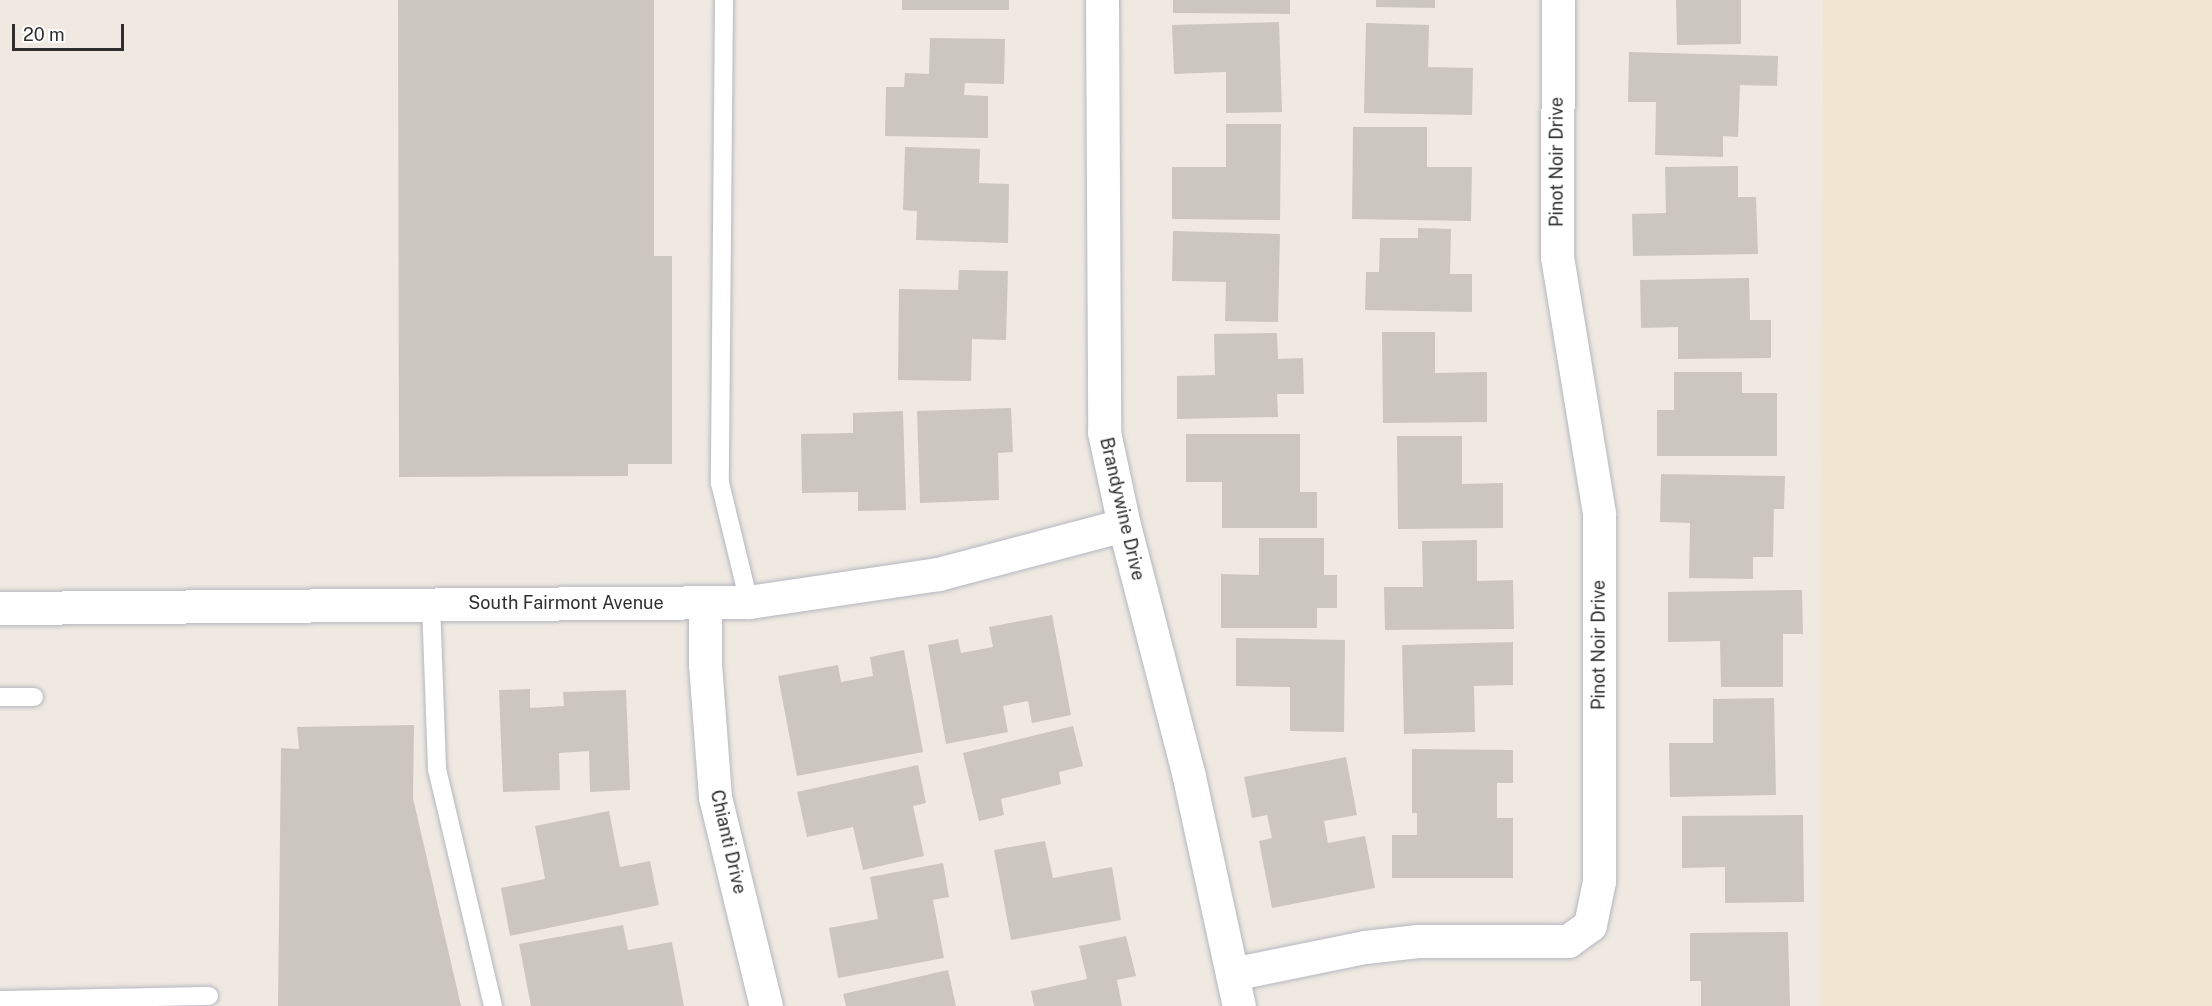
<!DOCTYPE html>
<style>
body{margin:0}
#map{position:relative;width:2212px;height:1006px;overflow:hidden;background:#efe9e1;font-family:"Public Sans",sans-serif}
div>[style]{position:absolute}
.education>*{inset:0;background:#f0e6d1}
.building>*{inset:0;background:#cbc7bf}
.roads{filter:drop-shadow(0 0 2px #b4b7c1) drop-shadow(0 0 2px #b4b7c1)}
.service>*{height:18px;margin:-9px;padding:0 9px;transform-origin:9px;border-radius:9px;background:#fff}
.minor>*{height:33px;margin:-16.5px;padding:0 16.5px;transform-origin:16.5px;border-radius:16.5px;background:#fff}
span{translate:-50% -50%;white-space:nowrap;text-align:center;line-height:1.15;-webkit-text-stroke:4.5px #fff;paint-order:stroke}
.street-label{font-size:18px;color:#2e2e2e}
.scale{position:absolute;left:12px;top:24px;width:112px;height:27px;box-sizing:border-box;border:3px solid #2e2e2e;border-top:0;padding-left:8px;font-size:18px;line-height:21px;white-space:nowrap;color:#2e2e2e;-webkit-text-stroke:4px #fff;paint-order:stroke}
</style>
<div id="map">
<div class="education">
<div style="clip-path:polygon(1823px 0,2212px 0,2212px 1006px,1821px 1006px)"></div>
</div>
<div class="building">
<div style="clip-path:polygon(398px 0,654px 0,654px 256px,672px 256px,672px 464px,628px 464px,628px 476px,399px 477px)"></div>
<div style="clip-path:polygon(902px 0,1009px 0,1009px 10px,902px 10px)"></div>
<div style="clip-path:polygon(1173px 0,1290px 0,1290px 14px,1173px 13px)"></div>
<div style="clip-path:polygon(1376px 0,1435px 0,1435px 8px,1376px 7px)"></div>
<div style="clip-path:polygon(1676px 0,1741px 0,1741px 44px,1677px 45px)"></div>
<div style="clip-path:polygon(1279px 22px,1282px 112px,1226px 113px,1226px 72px,1174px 74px,1172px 25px)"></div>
<div style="clip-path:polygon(1366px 23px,1429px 25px,1428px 67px,1473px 68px,1472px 115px,1364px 113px)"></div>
<div style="clip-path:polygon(930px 38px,1005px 39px,1004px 84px,965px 83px,964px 95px,988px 96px,988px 138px,885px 136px,886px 87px,904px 87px,905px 73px,929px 74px)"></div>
<div style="clip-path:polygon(1629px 52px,1778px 56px,1777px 86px,1740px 85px,1738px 137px,1723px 136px,1723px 157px,1655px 155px,1656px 102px,1628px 102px)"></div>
<div style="clip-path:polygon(1226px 124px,1281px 124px,1280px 220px,1172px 219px,1172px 167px,1226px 167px)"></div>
<div style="clip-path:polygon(1353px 127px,1427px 127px,1427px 167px,1472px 167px,1471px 221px,1352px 219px)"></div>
<div style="clip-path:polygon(905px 147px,980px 149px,979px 183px,1009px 184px,1008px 243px,916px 240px,917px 211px,903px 210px)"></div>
<div style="clip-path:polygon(1738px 166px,1738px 197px,1756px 197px,1758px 254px,1633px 256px,1632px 214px,1666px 213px,1665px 167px)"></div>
<div style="clip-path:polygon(1418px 228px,1451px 229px,1450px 274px,1472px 274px,1472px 312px,1365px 310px,1366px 272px,1379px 272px,1380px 238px,1418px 238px)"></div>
<div style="clip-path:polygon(1173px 231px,1280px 234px,1278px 322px,1225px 321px,1226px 282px,1172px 281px)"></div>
<div style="clip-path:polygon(959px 270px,1008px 271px,1006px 340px,972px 339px,971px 381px,898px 380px,899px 289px,958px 290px)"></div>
<div style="clip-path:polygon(1749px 278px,1750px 320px,1771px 320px,1771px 358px,1678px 359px,1678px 327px,1641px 328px,1640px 280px)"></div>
<div style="clip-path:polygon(1382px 332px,1435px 332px,1435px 373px,1487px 372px,1487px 422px,1383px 423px)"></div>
<div style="clip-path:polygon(1277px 333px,1278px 359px,1303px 358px,1304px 394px,1277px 394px,1278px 417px,1177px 419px,1177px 376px,1215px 375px,1214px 334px)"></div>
<div style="clip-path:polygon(1674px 372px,1742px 372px,1742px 393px,1777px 393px,1777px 456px,1657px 456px,1657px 410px,1674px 410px)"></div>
<div style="clip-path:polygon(1011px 408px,1013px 452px,998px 453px,999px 500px,920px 503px,917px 411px)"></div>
<div style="clip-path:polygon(903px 411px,906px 510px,858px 511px,858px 492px,802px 493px,801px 434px,853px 433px,853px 413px)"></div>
<div style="clip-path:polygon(1186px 434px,1300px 434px,1300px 492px,1317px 492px,1317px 528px,1222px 528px,1222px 482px,1186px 482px)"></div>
<div style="clip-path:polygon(1397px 436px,1462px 436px,1462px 484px,1503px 483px,1503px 528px,1398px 529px)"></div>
<div style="clip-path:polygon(1661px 474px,1785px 476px,1784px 509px,1774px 509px,1773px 557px,1753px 557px,1753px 579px,1689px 578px,1690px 523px,1660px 522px)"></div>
<div style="clip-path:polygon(1259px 538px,1324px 538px,1324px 575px,1337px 575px,1337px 608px,1317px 608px,1317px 628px,1221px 628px,1221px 574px,1259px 575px)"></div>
<div style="clip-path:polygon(1477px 540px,1477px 581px,1513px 580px,1514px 629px,1385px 630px,1384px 587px,1423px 587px,1422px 541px)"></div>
<div style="clip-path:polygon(1802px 590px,1803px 634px,1783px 634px,1783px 687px,1721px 687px,1720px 641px,1668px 642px,1668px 592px)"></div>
<div style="clip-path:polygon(1052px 615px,1071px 715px,1032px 723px,1028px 701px,1003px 706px,1008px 732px,946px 744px,928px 645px,958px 639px,961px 653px,993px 647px,989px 627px)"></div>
<div style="clip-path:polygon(1236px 638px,1345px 640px,1344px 732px,1290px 731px,1290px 687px,1236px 686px)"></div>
<div style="clip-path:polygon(1513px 642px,1513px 685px,1474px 686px,1475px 732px,1404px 734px,1402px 645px)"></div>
<div style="clip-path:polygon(904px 650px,923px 752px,797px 776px,778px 676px,838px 665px,841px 682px,873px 676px,870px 657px)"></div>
<div style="clip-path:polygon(530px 689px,530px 708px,564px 706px,563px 692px,626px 690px,630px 790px,590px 792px,589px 751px,559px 753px,560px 790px,503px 792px,499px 690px)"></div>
<div style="clip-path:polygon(1774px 698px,1776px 795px,1670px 797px,1669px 743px,1713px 743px,1713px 699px)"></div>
<div style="clip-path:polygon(414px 725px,413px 798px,461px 1006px,278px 1006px,281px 748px,299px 749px,297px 727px)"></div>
<div style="clip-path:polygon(1073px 726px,1083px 766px,1059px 772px,1061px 784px,1001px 799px,1004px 815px,979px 821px,963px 753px)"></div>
<div style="clip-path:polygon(1412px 749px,1513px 750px,1513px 783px,1497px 783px,1497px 818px,1513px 818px,1513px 878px,1392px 878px,1392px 835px,1417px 835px,1417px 813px,1412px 813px)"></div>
<div style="clip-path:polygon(1346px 757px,1357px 815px,1324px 821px,1328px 843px,1365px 836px,1375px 888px,1272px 908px,1259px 841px,1272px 838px,1267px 815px,1252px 818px,1244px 777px)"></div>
<div style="clip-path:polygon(918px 765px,926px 803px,913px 806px,924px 856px,863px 870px,853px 827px,807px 837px,797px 792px)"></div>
<div style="clip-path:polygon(609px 811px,620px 867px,650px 861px,659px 905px,510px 936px,501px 888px,545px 879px,535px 826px)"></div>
<div style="clip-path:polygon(1803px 815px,1804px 902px,1725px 903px,1725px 867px,1682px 868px,1682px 816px)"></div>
<div style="clip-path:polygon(1045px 841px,1053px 878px,1112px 867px,1121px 920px,1011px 940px,994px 850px)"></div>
<div style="clip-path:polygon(943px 863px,949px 897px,933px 900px,944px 958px,838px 978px,829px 928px,878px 919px,870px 877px)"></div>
<div style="clip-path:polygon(623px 925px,628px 950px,672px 942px,684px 1006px,531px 1006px,519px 944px)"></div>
<div style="clip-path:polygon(1788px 932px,1790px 1006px,1701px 1006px,1701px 981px,1690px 981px,1690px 933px)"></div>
<div style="clip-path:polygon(1126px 936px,1136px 976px,1117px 980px,1122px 1006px,1034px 1006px,1031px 991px,1087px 979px,1079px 946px)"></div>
<div style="clip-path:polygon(948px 970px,956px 1006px,846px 1006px,843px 994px)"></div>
</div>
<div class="roads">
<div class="service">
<div style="left:724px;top:0;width:483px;rotate:90.5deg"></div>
<div style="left:720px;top:483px;width:122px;rotate:76.3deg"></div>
<div style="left:431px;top:604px;width:165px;rotate:87.9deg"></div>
<div style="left:437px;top:769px;width:244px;rotate:76.7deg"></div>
<div style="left:0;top:697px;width:34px"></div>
<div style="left:0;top:1000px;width:209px;rotate:-1.1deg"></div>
</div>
<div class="minor">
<div style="left:1102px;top:0;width:432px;rotate:89.7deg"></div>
<div style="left:1104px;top:432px;width:95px;rotate:77.9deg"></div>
<div style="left:1124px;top:525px;width:260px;rotate:75.5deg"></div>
<div style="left:1189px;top:777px;width:234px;rotate:77.7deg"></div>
<div style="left:705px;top:602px;width:62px;rotate:90deg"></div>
<div style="left:705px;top:664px;width:133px;rotate:85.7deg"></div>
<div style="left:715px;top:797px;width:215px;rotate:76.3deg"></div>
<div style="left:0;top:608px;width:749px;rotate:-0.46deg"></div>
<div style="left:749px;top:602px;width:191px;rotate:-8.4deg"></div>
<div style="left:938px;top:574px;width:192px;rotate:-14.8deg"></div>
<div style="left:1232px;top:974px;width:136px;rotate:-11.5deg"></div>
<div style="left:1365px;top:947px;width:53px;rotate:-6.5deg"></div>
<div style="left:1418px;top:941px;width:150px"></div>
<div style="left:1568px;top:941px;width:27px;rotate:-36deg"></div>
<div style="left:1590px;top:925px;width:45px;rotate:-78.4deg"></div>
<div style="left:1599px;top:881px;width:368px;rotate:-90deg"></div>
<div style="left:1599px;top:513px;width:259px;rotate:-99.3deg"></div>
<div style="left:1557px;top:257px;width:257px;rotate:-89.8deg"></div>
</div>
</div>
<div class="street-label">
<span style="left:1557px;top:162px;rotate:-90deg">Pinot Noir Drive</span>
<span style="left:1122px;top:509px;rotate:77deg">Brandywine Drive</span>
<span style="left:566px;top:603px">South Fairmont Avenue</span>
<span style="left:1599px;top:645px;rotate:-90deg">Pinot Noir Drive</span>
<span style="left:728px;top:842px;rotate:77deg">Chianti Drive</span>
</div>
<div class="scale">20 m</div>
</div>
